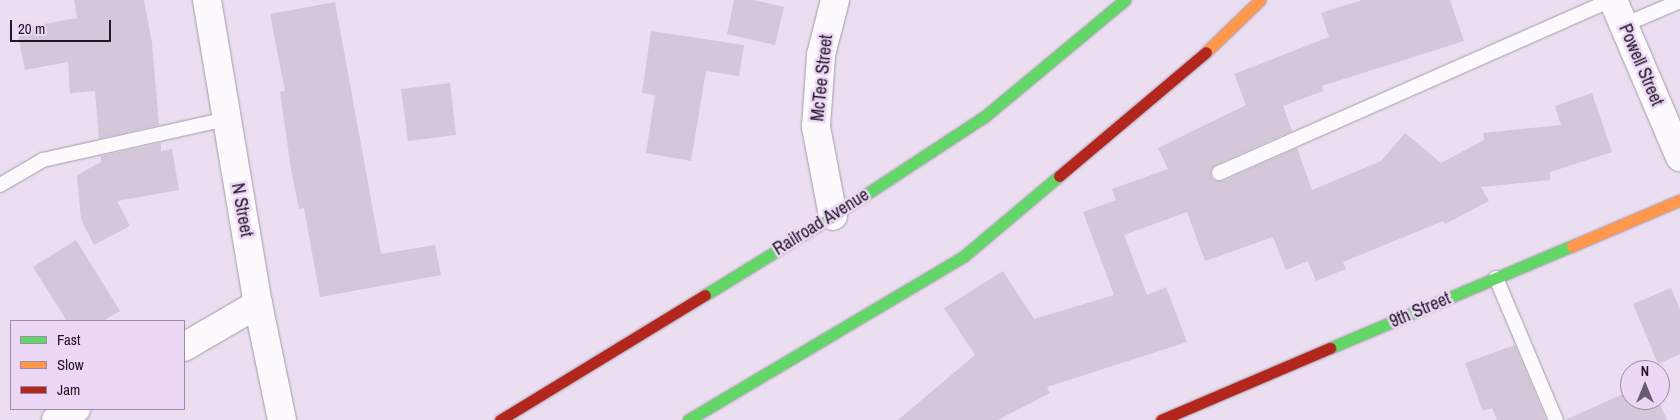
<!DOCTYPE html>
<style>
body{margin:0}
#map{position:relative;width:1680px;height:420px;overflow:hidden;background:#eadef0;font-family:"Archivo Narrow",sans-serif}
div>[style]{position:absolute}
.building>*{inset:0;background:#d3c7d9}
.roads{filter:drop-shadow(0 0 1px #a49ba9) drop-shadow(0 0 1px #a49ba9)}
.lane>*{height:14px;margin:-7px;padding:0 7px;transform-origin:7px;border-radius:7px;background:#fcfafd}
.street>*{height:28px;margin:-14px;padding:0 14px;transform-origin:14px;border-radius:14px;background:#fcfafd}
.fast>*{height:11px;margin:-5.5px;padding:0 5.5px;transform-origin:5.5px;border-radius:5.5px;background:#63d668}
.slow>*{height:11px;margin:-5.5px;padding:0 5.5px;transform-origin:5.5px;border-radius:5.5px;background:#ff974d}
.jam>*{height:11px;margin:-5.5px;padding:0 5.5px;transform-origin:5.5px;border-radius:5.5px;background:#b3261e}
span{translate:-50% -50%;white-space:nowrap;text-align:center;line-height:1.15;-webkit-text-stroke:5px #edd7f7;paint-order:stroke}
.street-label{font-size:18px;color:#201824}
.legend{position:absolute;left:10px;top:320px;width:175px;height:90px;box-sizing:border-box;background:#edd7f7;border:1px solid #9b8ba3;margin:0;padding:6px 9px;list-style:none;font-size:15px;color:#201824}
.legend li{display:flex;align-items:center;gap:10px;height:25px}
.legend b{width:25px;border:1px solid #9b8ba3}
.north{position:absolute;left:1620px;top:360px;width:50px;height:50px;box-sizing:border-box;background:#edd7f7;border:1px solid #9b8ba3;border-radius:50%;rotate:0deg;font-size:14px;font-weight:700;line-height:20px;text-align:center;color:#201824}
.north::after{content:'';display:block;margin:auto;width:18px;height:22px;background:#675d6b;clip-path:polygon(50% 0,100% 100%,50% 72%,0 100%)}
.scale{position:absolute;left:10px;top:20px;width:101px;height:22px;box-sizing:border-box;border:2px solid #201824;border-top:0;padding-left:6px;font-size:15px;line-height:18px;white-space:nowrap;color:#201824;-webkit-text-stroke:4px #edd7f7;paint-order:stroke}
</style>
<div id="map">
<div class="building">
<div style="clip-path:polygon(74px 0,144px 0,152px 43px,159px 125px,99px 139px,95px 91px,70px 93px,68px 62px,25px 70px,17px 29px,77px 18px)"></div>
<div style="clip-path:polygon(734px 0,753px 0,784px 7px,775px 45px,727px 34px)"></div>
<div style="clip-path:polygon(1362px 0,1450px 0,1464px 41px,1322px 86px,1323px 91px,1283px 106px,1292px 131px,1215px 165px,1210px 172px,1213px 180px,1223px 181px,1297px 148px,1312px 190px,1381px 161px,1405px 133px,1441px 163px,1484px 140px,1483px 133px,1561px 125px,1555px 106px,1592px 93px,1612px 152px,1550px 172px,1550px 180px,1481px 187px,1489px 201px,1445px 224px,1443px 221px,1343px 262px,1346px 269px,1316px 281px,1308px 261px,1286px 270px,1273px 237px,1205px 261px,1187px 212px,1124px 235px,1147px 295px,1166px 287px,1187px 342px,1047px 387px,1050px 393px,998px 420px,898px 420px,975px 355px,944px 308px,1003px 271px,1034px 319px,1114px 295px,1083px 212px,1116px 200px,1112px 189px,1168px 169px,1158px 148px,1246px 105px,1234px 74px,1329px 37px,1321px 13px)"></div>
<div style="clip-path:polygon(335px 2px,381px 254px,435px 245px,441px 275px,320px 297px,304px 208px,299px 209px,291px 169px,280px 92px,285px 91px,270px 14px)"></div>
<div style="clip-path:polygon(651px 31px,744px 45px,739px 76px,706px 71px,691px 161px,646px 153px,655px 95px,642px 93px)"></div>
<div style="clip-path:polygon(450px 83px,456px 135px,408px 141px,401px 89px)"></div>
<div style="clip-path:polygon(161px 143px,161px 151px,172px 149px,179px 190px,117px 201px,130px 226px,94px 245px,81px 219px,77px 175px,101px 162px,101px 156px)"></div>
<div style="clip-path:polygon(76px 240px,120px 311px,103px 321px,67px 321px,33px 267px)"></div>
<div style="clip-path:polygon(1671px 288px,1680px 310px,1680px 354px,1658px 364px,1633px 304px)"></div>
<div style="clip-path:polygon(1515px 345px,1546px 420px,1497px 420px,1492px 408px,1483px 411px,1465px 363px)"></div>
<div style="clip-path:polygon(1630px 391px,1630px 400px,1658px 400px,1667px 420px,1565px 420px)"></div>
</div>
<div class="roads">
<div class="lane">
<div style="left:1624px;top:25px;width:61px;rotate:-23.2deg"></div>
<div style="left:1219px;top:173px;width:429px;rotate:-23.8deg"></div>
<div style="left:0;top:185px;width:50px;rotate:-30.2deg"></div>
<div style="left:43px;top:160px;width:189px;rotate:-12.6deg"></div>
<div style="left:1496px;top:278px;width:154px;rotate:67.1deg"></div>
</div>
<div class="street">
<div style="left:207px;top:0;width:308px;rotate:80.5deg"></div>
<div style="left:258px;top:304px;width:118px;rotate:78.3deg"></div>
<div style="left:1613px;top:0;width:171px;rotate:66.9deg"></div>
<div style="left:833px;top:216px;width:91px;rotate:-100.8deg"></div>
<div style="left:816px;top:127px;width:72px;rotate:-86deg"></div>
<div style="left:821px;top:55px;width:57px;rotate:-75.7deg"></div>
<div style="left:184px;top:347px;width:86px;rotate:-30.2deg"></div>
<div style="left:56px;top:420px;width:23px;rotate:-29deg"></div>
</div>
<div class="fast">
<div style="left:705px;top:295px;width:150px;rotate:-31.7deg"></div>
<div style="left:833px;top:216px;width:181px;rotate:-33.3deg"></div>
<div style="left:984px;top:117px;width:183px;rotate:-39.7deg"></div>
<div style="left:1330px;top:348px;width:263px;rotate:-22.9deg"></div>
<div style="left:688px;top:420px;width:321px;rotate:-30.7deg"></div>
<div style="left:964px;top:256px;width:124px;rotate:-40.1deg"></div>
</div>
<div class="slow">
<div style="left:1206px;top:52px;width:75px;rotate:-43.9deg"></div>
<div style="left:1572px;top:246px;width:117px;rotate:-23.1deg"></div>
</div>
<div class="jam">
<div style="left:1059px;top:176px;width:192px;rotate:-40.1deg"></div>
<div style="left:500px;top:420px;width:240px;rotate:-31.4deg"></div>
<div style="left:1161px;top:420px;width:184px;rotate:-23.1deg"></div>
</div>
</div>
<div class="street-label">
<span style="left:1641px;top:65px;rotate:67deg">Powell Street</span>
<span style="left:822px;top:78px;rotate:-84deg">McTee Street</span>
<span style="left:242px;top:210px;rotate:80deg">N Street</span>
<span style="left:821px;top:222px;rotate:-32deg">Railroad Avenue</span>
<span style="left:1420px;top:310px;rotate:-23deg">9th Street</span>
</div>
<ul class="legend">
<li><b style="height:6px;background:#63d668"></b>Fast</li>
<li><b style="height:6px;background:#ff974d"></b>Slow</li>
<li><b style="height:6px;background:#b3261e"></b>Jam</li>
</ul>
<div class="north">N</div>
<div class="scale">20 m</div>
</div>
